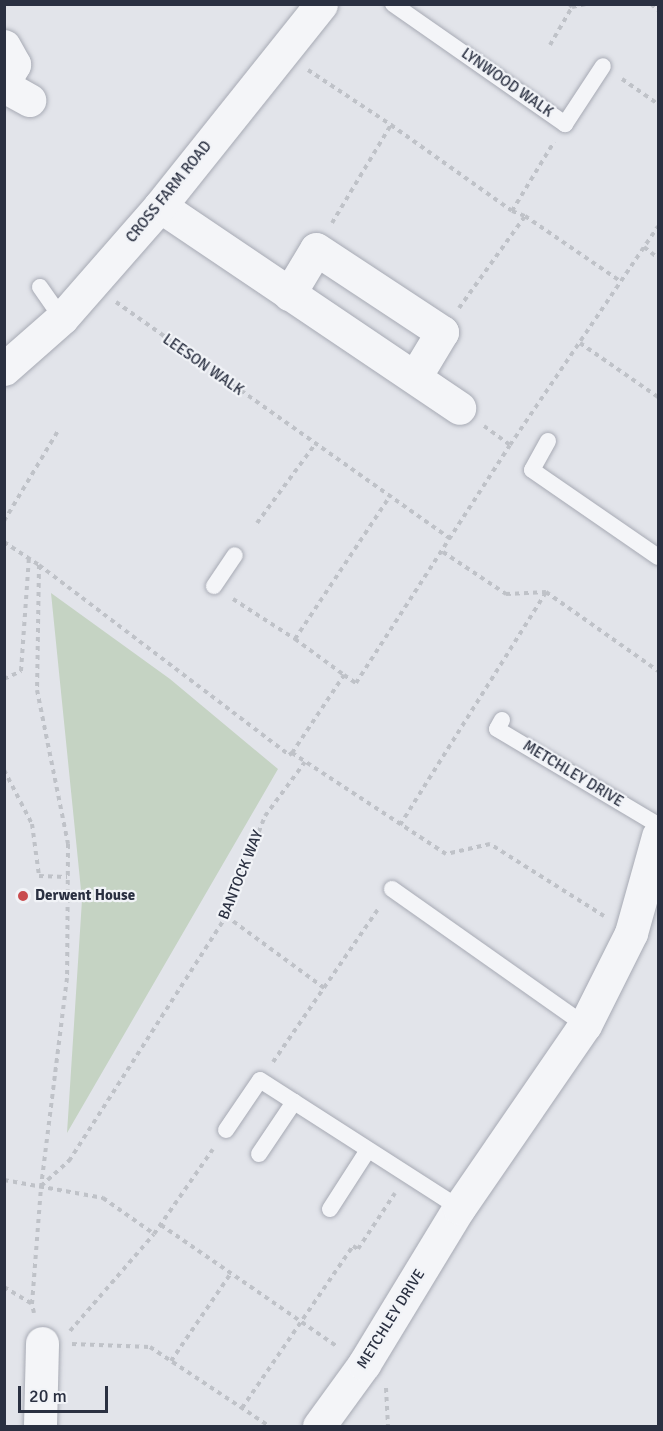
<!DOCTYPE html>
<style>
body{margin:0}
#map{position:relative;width:663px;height:1431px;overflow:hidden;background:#e2e4ea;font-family:Signika,sans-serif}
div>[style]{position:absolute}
.green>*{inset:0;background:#c5d3c3}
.path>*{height:4px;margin-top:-2px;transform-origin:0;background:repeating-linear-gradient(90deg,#bfc2c8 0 4.5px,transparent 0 9px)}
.roads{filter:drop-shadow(0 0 2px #a7aab4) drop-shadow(0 0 2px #a7aab4)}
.lane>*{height:16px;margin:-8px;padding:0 8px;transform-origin:8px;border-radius:8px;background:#f4f5f8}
.street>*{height:33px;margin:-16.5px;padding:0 16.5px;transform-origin:16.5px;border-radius:16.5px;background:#f4f5f8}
.dots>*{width:16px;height:16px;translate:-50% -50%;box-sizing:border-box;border:3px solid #f1f3f7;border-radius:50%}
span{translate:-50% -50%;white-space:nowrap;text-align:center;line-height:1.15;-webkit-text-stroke:4.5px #f1f3f7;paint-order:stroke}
.street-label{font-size:15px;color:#2a3041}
.poi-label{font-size:15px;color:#2a3041;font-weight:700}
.left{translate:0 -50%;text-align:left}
.frame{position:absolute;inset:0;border:6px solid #2a3041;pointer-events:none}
.scale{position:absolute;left:18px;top:1386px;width:90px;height:27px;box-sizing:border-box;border:3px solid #2a3041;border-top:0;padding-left:8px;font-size:18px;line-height:21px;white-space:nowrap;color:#2a3041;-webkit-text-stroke:4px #f1f3f7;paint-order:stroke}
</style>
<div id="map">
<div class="green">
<div style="clip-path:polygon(51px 593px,170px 679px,278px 769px,67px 1133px,82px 900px)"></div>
</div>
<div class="path">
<div style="left:651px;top:4px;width:9px;rotate:41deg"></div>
<div style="left:572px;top:7px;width:14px;rotate:-12deg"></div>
<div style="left:550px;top:45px;width:44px;rotate:-59.9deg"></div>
<div style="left:572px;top:7px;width:4px;rotate:-135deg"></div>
<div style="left:308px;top:70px;width:100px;rotate:33.5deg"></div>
<div style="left:391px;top:125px;width:148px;rotate:35.4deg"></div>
<div style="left:512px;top:211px;width:14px;rotate:21deg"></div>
<div style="left:525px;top:216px;width:115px;rotate:34.4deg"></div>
<div style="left:622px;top:79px;width:44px;rotate:34.8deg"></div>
<div style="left:512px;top:211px;width:81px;rotate:-58.7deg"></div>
<div style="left:332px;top:223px;width:114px;rotate:-59deg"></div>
<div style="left:644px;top:247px;width:18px;rotate:38deg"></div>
<div style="left:116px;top:302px;width:410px;rotate:35.3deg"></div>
<div style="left:459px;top:308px;width:113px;rotate:-54.3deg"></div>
<div style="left:580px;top:343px;width:95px;rotate:34.7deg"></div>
<div style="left:484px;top:426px;width:32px;rotate:36deg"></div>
<div style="left:4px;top:521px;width:107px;rotate:-59.1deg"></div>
<div style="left:257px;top:523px;width:99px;rotate:-53.6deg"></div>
<div style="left:4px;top:542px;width:42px;rotate:33.3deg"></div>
<div style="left:39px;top:565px;width:314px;rotate:37.2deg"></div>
<div style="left:289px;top:755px;width:4px;rotate:-34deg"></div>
<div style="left:443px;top:552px;width:76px;rotate:33.7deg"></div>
<div style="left:506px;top:594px;width:40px;rotate:-2.9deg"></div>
<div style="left:39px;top:565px;width:125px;rotate:90.9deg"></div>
<div style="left:37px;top:690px;width:157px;rotate:78.6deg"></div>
<div style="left:68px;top:844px;width:134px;rotate:90.4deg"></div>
<div style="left:67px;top:978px;width:210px;rotate:97.1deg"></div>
<div style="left:233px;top:599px;width:74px;rotate:32.8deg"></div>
<div style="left:295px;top:639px;width:61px;rotate:36.3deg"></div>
<div style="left:295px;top:639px;width:172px;rotate:-56.4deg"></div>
<div style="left:4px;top:679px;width:19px;rotate:-25deg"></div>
<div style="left:21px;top:671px;width:113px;rotate:-86deg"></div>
<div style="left:4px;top:770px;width:61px;rotate:62.6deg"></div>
<div style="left:32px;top:824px;width:52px;rotate:82.3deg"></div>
<div style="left:39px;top:876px;width:28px;rotate:2deg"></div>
<div style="left:400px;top:825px;width:275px;rotate:-57.9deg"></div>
<div style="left:546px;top:592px;width:137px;rotate:35.2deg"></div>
<div style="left:226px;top:916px;width:122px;rotate:36.3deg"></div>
<div style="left:604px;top:916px;width:135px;rotate:-147.7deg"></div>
<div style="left:490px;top:844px;width:45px;rotate:167.2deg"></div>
<div style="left:446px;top:854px;width:184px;rotate:-146.7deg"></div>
<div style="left:292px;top:753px;width:94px;rotate:-56.3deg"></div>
<div style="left:344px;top:675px;width:14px;rotate:34deg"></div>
<div style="left:356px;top:683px;width:283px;rotate:-57.1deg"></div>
<div style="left:510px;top:445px;width:264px;rotate:-55.9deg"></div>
<div style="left:273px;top:1062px;width:187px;rotate:-55.5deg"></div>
<div style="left:4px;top:1180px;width:101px;rotate:10.3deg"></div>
<div style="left:103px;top:1198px;width:62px;rotate:35.2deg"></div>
<div style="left:154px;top:1234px;width:103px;rotate:-55.2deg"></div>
<div style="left:161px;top:1225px;width:215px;rotate:34.6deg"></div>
<div style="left:4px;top:1287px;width:33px;rotate:31deg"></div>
<div style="left:34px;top:1313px;width:9px;rotate:-103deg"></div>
<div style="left:32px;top:1304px;width:118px;rotate:-85.6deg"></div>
<div style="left:41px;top:1186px;width:38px;rotate:-42deg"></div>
<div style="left:69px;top:1161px;width:291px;rotate:-57.3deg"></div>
<div style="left:226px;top:916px;width:107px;rotate:-68.7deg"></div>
<div style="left:265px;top:816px;width:67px;rotate:-53.5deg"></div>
<div style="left:70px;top:1331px;width:128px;rotate:-49.1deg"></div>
<div style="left:72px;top:1344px;width:78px;rotate:2.2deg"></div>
<div style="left:150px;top:1347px;width:143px;rotate:33.6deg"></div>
<div style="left:171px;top:1361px;width:107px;rotate:-55.7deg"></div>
<div style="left:386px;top:1388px;width:38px;rotate:87deg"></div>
<div style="left:242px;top:1408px;width:196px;rotate:-55.6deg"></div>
<div style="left:353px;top:1246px;width:6px;rotate:31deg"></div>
<div style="left:358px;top:1249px;width:67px;rotate:-56.5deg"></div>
</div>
<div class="roads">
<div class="lane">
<div style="left:393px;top:4px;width:210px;rotate:34.9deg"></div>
<div style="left:565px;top:124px;width:69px;rotate:-56.8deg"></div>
<div style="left:40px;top:287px;width:38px;rotate:55deg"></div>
<div style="left:548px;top:441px;width:33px;rotate:119deg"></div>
<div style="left:532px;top:470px;width:153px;rotate:34.6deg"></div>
<div style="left:214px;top:586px;width:37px;rotate:-56deg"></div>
<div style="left:502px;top:720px;width:10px;rotate:119deg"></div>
<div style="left:497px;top:729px;width:187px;rotate:30.8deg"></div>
<div style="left:392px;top:889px;width:236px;rotate:35.2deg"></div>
<div style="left:226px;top:1130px;width:60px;rotate:-55.8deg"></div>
<div style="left:260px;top:1080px;width:237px;rotate:32.7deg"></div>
<div style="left:259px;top:1154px;width:63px;rotate:-56.1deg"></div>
<div style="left:330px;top:1209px;width:70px;rotate:-57.2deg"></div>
</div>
<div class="street">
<div style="left:4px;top:46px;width:21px;rotate:61deg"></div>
<div style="left:14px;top:64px;width:21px;rotate:118deg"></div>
<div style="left:4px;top:86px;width:29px;rotate:29deg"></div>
<div style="left:160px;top:206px;width:361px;rotate:34deg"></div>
<div style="left:289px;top:294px;width:52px;rotate:-59deg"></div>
<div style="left:316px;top:249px;width:151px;rotate:33.4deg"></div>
<div style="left:442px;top:332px;width:52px;rotate:121deg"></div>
<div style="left:4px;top:369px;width:77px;rotate:-41.3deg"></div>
<div style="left:62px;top:318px;width:149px;rotate:-48.8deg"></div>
<div style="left:160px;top:206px;width:258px;rotate:-51.4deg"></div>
<div style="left:40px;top:1426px;width:83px;rotate:-88.6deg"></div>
<div style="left:319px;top:1426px;width:77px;rotate:-54deg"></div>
<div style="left:364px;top:1364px;width:183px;rotate:-58.7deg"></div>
<div style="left:459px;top:1208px;width:222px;rotate:-55.5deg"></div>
<div style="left:585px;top:1025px;width:103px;rotate:-63.4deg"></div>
<div style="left:631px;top:933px;width:101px;rotate:-74.4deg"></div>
</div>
</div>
<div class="dots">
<div style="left:23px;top:896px;background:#c94c4f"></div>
</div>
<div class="street-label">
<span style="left:507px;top:83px;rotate:35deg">LYNWOOD WALK</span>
<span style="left:169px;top:192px;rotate:-51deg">CROSS FARM ROAD</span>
<span style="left:203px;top:365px;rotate:35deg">LEESON WALK</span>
<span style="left:573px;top:774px;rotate:31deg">METCHLEY DRIVE</span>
<span style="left:241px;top:875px;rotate:-68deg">BANTOCK WAY</span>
<span style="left:391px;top:1319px;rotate:-58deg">METCHLEY DRIVE</span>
</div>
<div class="poi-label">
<span class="left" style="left:35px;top:896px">Derwent House</span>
</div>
<div class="frame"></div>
<div class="scale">20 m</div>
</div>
